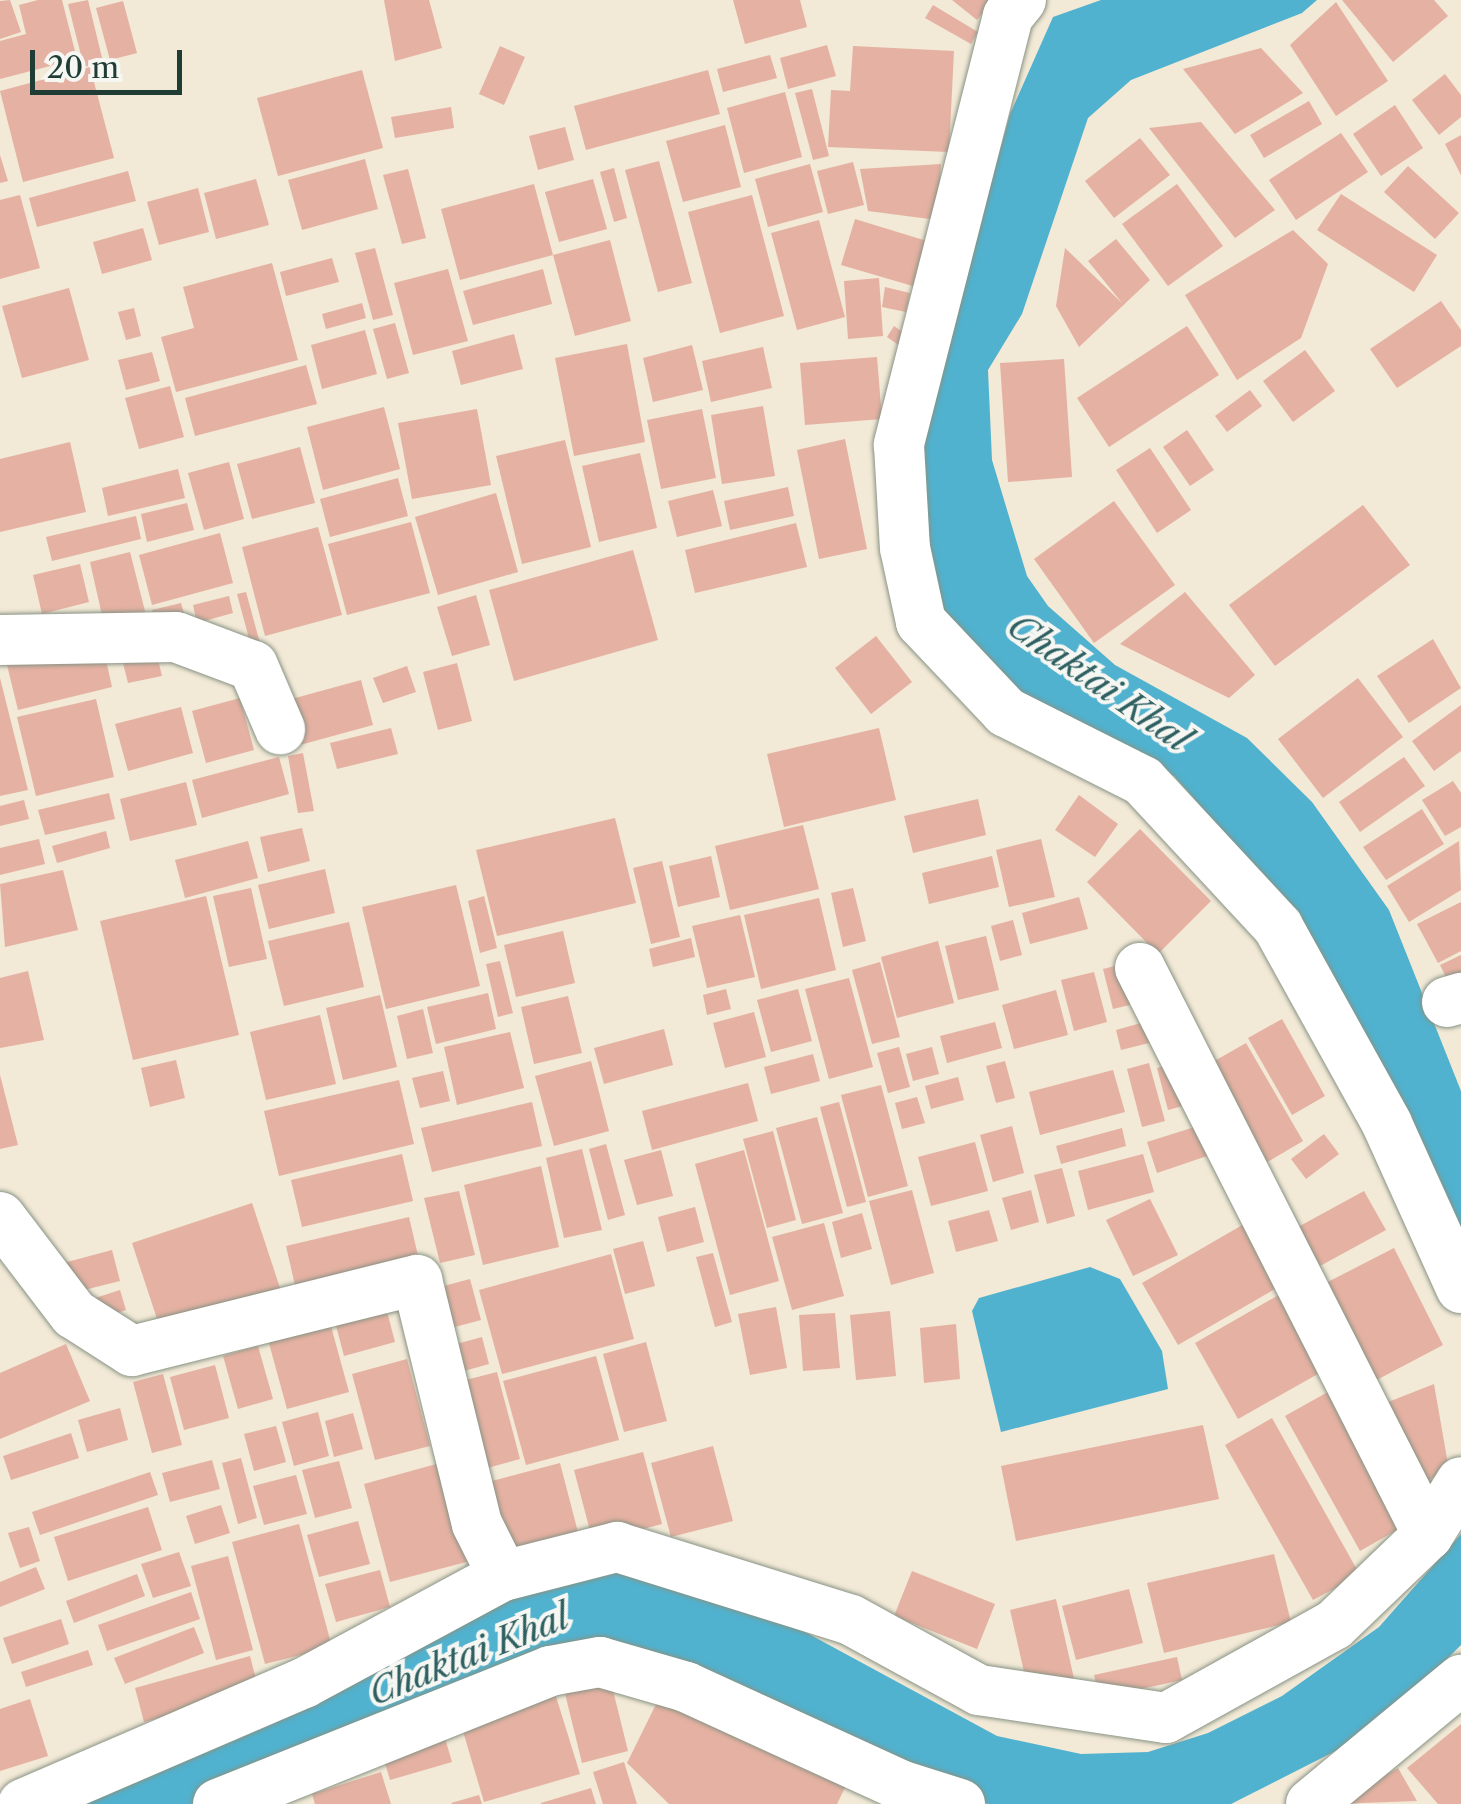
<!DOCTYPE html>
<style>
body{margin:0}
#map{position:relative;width:1461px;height:1804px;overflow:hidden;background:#f2e9d6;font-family:"Libre Caslon Text",serif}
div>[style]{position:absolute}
.water>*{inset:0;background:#50b2cf}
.building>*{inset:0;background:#e5b1a2}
.roads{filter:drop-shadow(0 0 2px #889385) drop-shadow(0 0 2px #889385)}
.street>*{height:50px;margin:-25px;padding:0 25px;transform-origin:25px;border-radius:25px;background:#fff}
span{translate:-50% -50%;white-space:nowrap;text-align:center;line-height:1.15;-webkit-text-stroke:8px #f6f6f2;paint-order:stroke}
.water-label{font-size:35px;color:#2e6062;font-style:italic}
.scale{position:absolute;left:30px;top:50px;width:152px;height:45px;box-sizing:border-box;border:5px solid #1f3d34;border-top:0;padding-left:12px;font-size:30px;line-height:35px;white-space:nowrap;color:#1f3d34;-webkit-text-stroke:8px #f6f6f2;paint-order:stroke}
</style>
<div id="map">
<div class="water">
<div style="clip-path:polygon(1101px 0,1317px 0,1302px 13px,1131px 80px,1088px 118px,1022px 314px,988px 370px,992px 460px,1027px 576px,1048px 606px,1115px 665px,1247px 738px,1312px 802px,1389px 910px,1461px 1091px,1461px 1259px,1263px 877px,1174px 776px,1029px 705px,939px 608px,930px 582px,922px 431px,1010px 114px,1053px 17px)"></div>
<div style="clip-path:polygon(1090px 1267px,1120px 1279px,1162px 1351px,1168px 1389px,1001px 1432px,972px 1311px,979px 1298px)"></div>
<div style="clip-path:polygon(1461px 1534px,1461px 1645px,1375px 1731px,1231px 1804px,988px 1804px,624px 1656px,200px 1804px,54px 1804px,526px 1586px,587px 1567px,680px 1581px,807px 1633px,997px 1736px,1081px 1754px,1148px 1752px,1208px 1733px,1282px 1696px,1379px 1627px)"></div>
</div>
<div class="building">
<div style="clip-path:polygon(10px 0,21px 32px,0 39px,0 1px)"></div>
<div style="clip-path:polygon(38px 0,62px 0,77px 59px,0 79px,0 41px,26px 34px,19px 5px)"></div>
<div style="clip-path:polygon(88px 0,103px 62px,84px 67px,68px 4px)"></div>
<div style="clip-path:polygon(384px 0,429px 0,442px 48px,395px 61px)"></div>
<div style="clip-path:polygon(733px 0,800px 0,807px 27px,745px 44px)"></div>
<div style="clip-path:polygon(952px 0,993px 0,977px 20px)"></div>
<div style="clip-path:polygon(1342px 0,1434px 0,1448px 16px,1393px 62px)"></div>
<div style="clip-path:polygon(123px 1px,137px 53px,110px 60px,96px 8px)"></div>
<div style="clip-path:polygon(1336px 2px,1388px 81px,1336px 116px,1290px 45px)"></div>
<div style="clip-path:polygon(933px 5px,978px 32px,971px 44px,925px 18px)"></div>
<div style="clip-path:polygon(827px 45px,836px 76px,788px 89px,780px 58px)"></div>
<div style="clip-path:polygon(500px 46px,525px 57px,504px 105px,479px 94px)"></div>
<div style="clip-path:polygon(853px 46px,954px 51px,949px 152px,828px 147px,831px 90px,850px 91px)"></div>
<div style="clip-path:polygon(1261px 48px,1303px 93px,1235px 134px,1183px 69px)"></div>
<div style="clip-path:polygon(770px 55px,777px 78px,723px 92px,717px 69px)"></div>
<div style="clip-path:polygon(90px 67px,114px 158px,23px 182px,0 91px)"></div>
<div style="clip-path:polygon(362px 70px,383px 148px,278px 176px,257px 98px)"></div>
<div style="clip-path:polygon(708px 70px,720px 114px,586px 150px,574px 106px)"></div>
<div style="clip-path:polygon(1445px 74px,1461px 95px,1461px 117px,1439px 135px,1412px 100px)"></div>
<div style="clip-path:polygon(812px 89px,829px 156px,813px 160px,795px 93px)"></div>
<div style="clip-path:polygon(785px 92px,802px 157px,744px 173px,727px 108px)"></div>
<div style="clip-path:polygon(1309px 101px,1322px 124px,1264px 158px,1250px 135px)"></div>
<div style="clip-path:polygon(1395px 105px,1423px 148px,1381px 176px,1353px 134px)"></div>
<div style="clip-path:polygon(451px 107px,454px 128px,395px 138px,391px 117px)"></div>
<div style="clip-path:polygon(1201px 122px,1275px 210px,1235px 238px,1149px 128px)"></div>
<div style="clip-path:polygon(725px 125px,741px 187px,683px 202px,666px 141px)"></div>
<div style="clip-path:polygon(565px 127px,574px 160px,538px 170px,529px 136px)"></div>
<div style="clip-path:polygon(1341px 133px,1368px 172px,1296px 220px,1269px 180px)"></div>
<div style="clip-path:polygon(1461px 135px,1461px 175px,1445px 144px)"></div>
<div style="clip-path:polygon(1140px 138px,1170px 175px,1114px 218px,1085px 181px)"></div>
<div style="clip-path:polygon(0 155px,8px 181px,0 183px)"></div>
<div style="clip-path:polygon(365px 159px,378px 209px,302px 230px,288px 180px)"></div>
<div style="clip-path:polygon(659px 161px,692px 283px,658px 292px,625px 170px)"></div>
<div style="clip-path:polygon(853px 162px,864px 205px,828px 214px,817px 171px)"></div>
<div style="clip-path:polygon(810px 164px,823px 212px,768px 227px,755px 179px)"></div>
<div style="clip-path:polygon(941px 164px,937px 220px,868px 211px,860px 169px)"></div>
<div style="clip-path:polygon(1408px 166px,1459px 213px,1435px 239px,1384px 192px)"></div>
<div style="clip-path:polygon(614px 168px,627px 218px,614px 222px,600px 172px)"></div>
<div style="clip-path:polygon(408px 169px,426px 238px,402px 244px,383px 175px)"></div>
<div style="clip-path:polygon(128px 171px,136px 201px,37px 227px,29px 198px)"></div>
<div style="clip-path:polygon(256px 179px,269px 225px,216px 239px,204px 193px)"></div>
<div style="clip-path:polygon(593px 179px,607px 229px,559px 242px,545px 192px)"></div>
<div style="clip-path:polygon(534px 184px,553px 255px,460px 280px,441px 209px)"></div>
<div style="clip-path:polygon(1177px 184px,1223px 246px,1168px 286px,1122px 224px)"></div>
<div style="clip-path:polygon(198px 188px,209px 232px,159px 245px,147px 202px)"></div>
<div style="clip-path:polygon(1341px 194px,1437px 255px,1414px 292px,1317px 230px)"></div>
<div style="clip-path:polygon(20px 195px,40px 268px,0 279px,0 200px)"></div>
<div style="clip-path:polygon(752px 195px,784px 316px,720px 333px,688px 212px)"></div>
<div style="clip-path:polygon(855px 219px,930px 242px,916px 287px,841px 265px)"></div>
<div style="clip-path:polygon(819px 220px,845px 317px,797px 330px,771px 233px)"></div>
<div style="clip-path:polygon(143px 228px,152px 260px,102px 274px,93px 242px)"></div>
<div style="clip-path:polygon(1293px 230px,1328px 264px,1301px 338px,1237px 380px,1185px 295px)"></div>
<div style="clip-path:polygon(1116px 239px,1150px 280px,1079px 347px,1056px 306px,1065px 248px,1122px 303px,1088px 261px)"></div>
<div style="clip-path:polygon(610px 240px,631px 321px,575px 336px,553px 255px)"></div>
<div style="clip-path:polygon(375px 248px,393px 315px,373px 320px,355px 253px)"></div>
<div style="clip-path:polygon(332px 258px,339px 282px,286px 296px,280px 272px)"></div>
<div style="clip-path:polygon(272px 263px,298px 360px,176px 392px,161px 337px,194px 328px,183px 287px)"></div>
<div style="clip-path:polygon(448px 269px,468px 341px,413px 355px,394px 283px)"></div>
<div style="clip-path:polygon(543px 269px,552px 304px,473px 325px,463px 291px)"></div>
<div style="clip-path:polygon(879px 278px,883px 336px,848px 339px,844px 281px)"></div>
<div style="clip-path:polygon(885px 287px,910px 293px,906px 312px,882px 307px)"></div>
<div style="clip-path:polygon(69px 288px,89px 360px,22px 378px,2px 306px)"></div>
<div style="clip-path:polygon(1441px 301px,1461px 330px,1461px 346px,1397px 388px,1370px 349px)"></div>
<div style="clip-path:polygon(362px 303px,366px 318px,326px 329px,322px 314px)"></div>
<div style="clip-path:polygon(134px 308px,141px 336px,126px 340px,118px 312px)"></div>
<div style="clip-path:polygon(395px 323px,409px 373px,387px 379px,373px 329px)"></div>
<div style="clip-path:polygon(894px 326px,921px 345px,913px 355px,887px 337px)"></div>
<div style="clip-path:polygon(1187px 326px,1219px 375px,1109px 447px,1077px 398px)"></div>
<div style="clip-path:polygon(365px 330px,377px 374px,322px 389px,311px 345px)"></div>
<div style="clip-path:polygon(514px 334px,523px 369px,461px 385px,452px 351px)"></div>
<div style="clip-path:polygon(627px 344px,645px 442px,574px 456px,555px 358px)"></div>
<div style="clip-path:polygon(692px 345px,703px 390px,653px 402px,643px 358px)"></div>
<div style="clip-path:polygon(763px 347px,772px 388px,711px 402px,702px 361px)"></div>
<div style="clip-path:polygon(1305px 350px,1335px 391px,1293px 422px,1263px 381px)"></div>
<div style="clip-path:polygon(152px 352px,160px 381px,126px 390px,118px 360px)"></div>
<div style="clip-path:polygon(877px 357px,882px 419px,805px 425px,800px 363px)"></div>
<div style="clip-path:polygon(1064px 359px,1072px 477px,1008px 482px,1000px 363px)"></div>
<div style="clip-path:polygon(306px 365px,317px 404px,195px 436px,185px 398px)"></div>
<div style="clip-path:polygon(170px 386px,184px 437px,139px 449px,125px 398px)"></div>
<div style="clip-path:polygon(1250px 390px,1262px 406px,1227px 432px,1215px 416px)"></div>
<div style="clip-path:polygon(763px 406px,775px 476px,722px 484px,711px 415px)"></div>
<div style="clip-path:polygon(384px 407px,400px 469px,323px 490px,307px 427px)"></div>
<div style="clip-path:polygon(477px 409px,491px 485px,412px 499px,398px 423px)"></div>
<div style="clip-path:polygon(702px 409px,716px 478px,661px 489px,647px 420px)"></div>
<div style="clip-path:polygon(1187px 430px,1214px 470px,1190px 486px,1163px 447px)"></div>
<div style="clip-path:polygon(845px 439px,867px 549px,819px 559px,797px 450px)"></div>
<div style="clip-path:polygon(565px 440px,591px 547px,522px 564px,496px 456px)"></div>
<div style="clip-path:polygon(70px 442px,86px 512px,0 532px,0 459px)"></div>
<div style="clip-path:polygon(300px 447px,315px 503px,252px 519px,237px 464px)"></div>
<div style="clip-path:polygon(1150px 448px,1191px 510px,1157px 533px,1116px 470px)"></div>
<div style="clip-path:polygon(640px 453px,657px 528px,599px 542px,582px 466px)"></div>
<div style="clip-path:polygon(229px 462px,244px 519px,204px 530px,188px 473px)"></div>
<div style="clip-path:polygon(178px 469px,185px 498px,108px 516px,102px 488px)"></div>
<div style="clip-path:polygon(398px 478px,408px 516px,330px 537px,320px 499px)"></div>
<div style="clip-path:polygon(788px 487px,794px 516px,730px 530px,724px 501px)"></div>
<div style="clip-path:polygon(713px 490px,722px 526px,677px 537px,668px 501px)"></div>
<div style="clip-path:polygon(496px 493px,518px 572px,438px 595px,415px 517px)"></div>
<div style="clip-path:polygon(1114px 501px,1175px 585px,1094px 643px,1034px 559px)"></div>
<div style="clip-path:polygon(187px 503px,194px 530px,147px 542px,141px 514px)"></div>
<div style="clip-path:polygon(1363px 505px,1410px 565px,1275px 666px,1229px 605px)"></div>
<div style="clip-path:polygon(136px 516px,141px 539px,52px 561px,46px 537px)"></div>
<div style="clip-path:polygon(411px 522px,430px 593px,347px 615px,328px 544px)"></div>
<div style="clip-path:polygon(796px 523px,807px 567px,695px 593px,685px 550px)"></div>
<div style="clip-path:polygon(318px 527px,342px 615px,265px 636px,242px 547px)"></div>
<div style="clip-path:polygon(220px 533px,233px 583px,152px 605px,139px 555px)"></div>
<div style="clip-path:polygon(633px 550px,658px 640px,514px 681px,489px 590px)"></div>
<div style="clip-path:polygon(130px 552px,148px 623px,106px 633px,90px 562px)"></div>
<div style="clip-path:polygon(80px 564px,89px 602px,42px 614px,33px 575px)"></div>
<div style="clip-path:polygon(246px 592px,260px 643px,251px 646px,237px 594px)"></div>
<div style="clip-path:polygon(1185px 592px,1255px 675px,1229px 698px,1120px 644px)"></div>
<div style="clip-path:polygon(476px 595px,490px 645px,452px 656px,437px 607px)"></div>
<div style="clip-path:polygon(229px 596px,233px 613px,197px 623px,193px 605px)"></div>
<div style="clip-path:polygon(181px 603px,186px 621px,157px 628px,152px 610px)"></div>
<div style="clip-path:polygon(876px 636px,912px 682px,871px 714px,835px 668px)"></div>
<div style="clip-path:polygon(1433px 639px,1461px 688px,1409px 723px,1377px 676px)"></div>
<div style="clip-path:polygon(102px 642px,112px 687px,18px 710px,7px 665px)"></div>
<div style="clip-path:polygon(155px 647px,162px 676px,128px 683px,121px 655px)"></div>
<div style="clip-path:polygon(457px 663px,472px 721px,438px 730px,423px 672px)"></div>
<div style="clip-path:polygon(407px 666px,416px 692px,383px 703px,373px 678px)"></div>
<div style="clip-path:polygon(0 678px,28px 790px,0 796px)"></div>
<div style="clip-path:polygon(1358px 678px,1403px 737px,1323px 798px,1278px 739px)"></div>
<div style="clip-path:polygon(361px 680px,373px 725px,300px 745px,288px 700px)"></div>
<div style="clip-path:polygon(240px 698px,254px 750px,206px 763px,192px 711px)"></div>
<div style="clip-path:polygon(96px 699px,114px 777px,36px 796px,17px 717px)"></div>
<div style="clip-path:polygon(1461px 705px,1461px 751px,1434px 771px,1412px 741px)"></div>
<div style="clip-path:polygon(181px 707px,193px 753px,128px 771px,115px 724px)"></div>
<div style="clip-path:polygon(391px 728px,398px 754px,337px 769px,330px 743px)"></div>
<div style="clip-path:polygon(879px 728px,896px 800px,784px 827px,767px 754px)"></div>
<div style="clip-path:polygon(303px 753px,314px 811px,298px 813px,288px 756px)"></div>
<div style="clip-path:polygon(279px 757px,289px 794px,202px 818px,192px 780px)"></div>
<div style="clip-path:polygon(1404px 757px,1425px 786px,1360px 832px,1339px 802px)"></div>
<div style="clip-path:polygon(1453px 781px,1461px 793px,1461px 827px,1445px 836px,1422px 800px)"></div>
<div style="clip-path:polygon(186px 782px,197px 825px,130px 841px,120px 799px)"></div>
<div style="clip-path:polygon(109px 793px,115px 819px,45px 835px,38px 810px)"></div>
<div style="clip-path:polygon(1079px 795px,1118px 824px,1095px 857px,1055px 830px)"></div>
<div style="clip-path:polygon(978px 799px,986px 835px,913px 853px,904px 816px)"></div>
<div style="clip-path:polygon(24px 800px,29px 819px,0 826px,0 806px)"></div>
<div style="clip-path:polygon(1422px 809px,1444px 844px,1386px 880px,1363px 847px)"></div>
<div style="clip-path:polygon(615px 818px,636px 903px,497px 936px,476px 850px)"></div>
<div style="clip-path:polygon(803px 825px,819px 889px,730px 910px,715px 846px)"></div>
<div style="clip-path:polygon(302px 828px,310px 861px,268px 872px,260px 837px)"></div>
<div style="clip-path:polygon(1140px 829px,1211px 901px,1158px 954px,1087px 882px)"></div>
<div style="clip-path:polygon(106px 831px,110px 848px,57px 863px,52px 846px)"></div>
<div style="clip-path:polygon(39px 839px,45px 864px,0 875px,0 848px)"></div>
<div style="clip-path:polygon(1041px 839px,1055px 897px,1009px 907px,996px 850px)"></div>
<div style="clip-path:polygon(248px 841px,258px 878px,185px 898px,175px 860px)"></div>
<div style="clip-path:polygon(1459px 841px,1461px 890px,1409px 922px,1387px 886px)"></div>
<div style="clip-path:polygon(711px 856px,720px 897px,678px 907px,669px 866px)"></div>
<div style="clip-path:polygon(992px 856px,999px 887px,929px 904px,922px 873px)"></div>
<div style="clip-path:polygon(662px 861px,680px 937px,651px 944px,633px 868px)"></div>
<div style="clip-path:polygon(325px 869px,335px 913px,269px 929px,258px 885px)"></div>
<div style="clip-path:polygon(63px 870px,78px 930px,5px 947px,0 884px)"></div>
<div style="clip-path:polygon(456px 885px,480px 986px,386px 1009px,362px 907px)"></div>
<div style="clip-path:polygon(251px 888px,267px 959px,229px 967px,213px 896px)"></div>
<div style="clip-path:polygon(853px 888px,866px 941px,843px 947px,831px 893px)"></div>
<div style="clip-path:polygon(206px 896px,239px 1035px,133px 1060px,100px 921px)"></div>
<div style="clip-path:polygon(484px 896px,497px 948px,480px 953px,468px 901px)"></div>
<div style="clip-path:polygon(1079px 897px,1088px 929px,1030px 944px,1022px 913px)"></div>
<div style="clip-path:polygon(819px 898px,836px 970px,761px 989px,744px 915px)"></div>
<div style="clip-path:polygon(1461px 902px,1461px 951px,1438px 963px,1417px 924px)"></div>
<div style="clip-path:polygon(740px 915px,755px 977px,707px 988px,692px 926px)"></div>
<div style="clip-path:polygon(1013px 920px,1022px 955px,1000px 961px,991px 926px)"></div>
<div style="clip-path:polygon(349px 922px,364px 987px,284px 1006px,268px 941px)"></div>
<div style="clip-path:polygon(563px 931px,575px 983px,516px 997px,504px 945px)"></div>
<div style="clip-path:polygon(986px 936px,999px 990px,958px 1000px,945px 946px)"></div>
<div style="clip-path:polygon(691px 938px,695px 957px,653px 967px,649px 949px)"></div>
<div style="clip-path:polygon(938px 941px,954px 1003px,897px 1018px,881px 957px)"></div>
<div style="clip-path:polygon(1461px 955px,1461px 977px,1449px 983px,1440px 965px)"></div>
<div style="clip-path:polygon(500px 961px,513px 1013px,498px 1017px,486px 964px)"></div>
<div style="clip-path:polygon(880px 962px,900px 1037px,872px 1044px,852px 970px)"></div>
<div style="clip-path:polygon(1127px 963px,1138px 1003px,1113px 1009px,1103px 969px)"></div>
<div style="clip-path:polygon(28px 971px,44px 1040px,0 1048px,0 978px)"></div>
<div style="clip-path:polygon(1094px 972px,1107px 1022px,1074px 1031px,1061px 980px)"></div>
<div style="clip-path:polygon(849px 978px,873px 1067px,829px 1079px,805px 989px)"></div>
<div style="clip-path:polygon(726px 989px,731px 1009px,707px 1015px,703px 995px)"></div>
<div style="clip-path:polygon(798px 989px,812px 1041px,771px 1052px,757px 1000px)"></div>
<div style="clip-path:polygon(1056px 990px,1068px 1035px,1014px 1049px,1002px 1005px)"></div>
<div style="clip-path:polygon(488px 993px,496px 1029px,436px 1044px,427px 1007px)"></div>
<div style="clip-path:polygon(380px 995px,397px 1067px,343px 1080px,326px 1008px)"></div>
<div style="clip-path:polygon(568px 996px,582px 1053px,534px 1064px,521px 1007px)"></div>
<div style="clip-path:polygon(423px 1009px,433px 1053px,407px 1059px,397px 1016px)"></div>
<div style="clip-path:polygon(754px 1012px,766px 1057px,725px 1068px,713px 1023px)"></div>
<div style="clip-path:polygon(320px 1015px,336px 1084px,266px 1100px,250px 1032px)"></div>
<div style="clip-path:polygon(1155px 1019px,1161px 1040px,1121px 1050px,1116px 1030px)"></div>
<div style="clip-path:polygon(1282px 1019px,1325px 1096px,1292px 1115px,1248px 1038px)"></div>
<div style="clip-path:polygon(995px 1022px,1002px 1048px,947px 1063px,940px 1036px)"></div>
<div style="clip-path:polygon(664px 1029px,673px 1065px,604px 1084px,594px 1048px)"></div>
<div style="clip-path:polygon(510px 1032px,524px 1088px,457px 1105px,444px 1047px)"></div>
<div style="clip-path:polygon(1246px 1043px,1303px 1141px,1254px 1170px,1197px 1071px)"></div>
<div style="clip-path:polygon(899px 1047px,910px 1087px,888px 1093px,877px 1053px)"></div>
<div style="clip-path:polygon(932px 1047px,939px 1074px,913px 1081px,906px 1054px)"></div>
<div style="clip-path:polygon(813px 1054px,820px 1081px,771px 1094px,764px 1067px)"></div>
<div style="clip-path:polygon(176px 1060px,185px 1098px,150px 1107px,141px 1068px)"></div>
<div style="clip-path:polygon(591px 1061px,609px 1131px,554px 1146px,535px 1076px)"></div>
<div style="clip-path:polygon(1005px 1061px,1015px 1098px,996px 1103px,986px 1066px)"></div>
<div style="clip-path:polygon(1179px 1062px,1190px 1104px,1168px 1110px,1157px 1068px)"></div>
<div style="clip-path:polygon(1149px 1063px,1165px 1121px,1142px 1127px,1127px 1069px)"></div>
<div style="clip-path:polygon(1113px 1070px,1125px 1112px,1040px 1135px,1029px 1092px)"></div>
<div style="clip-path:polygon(443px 1071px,450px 1101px,420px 1108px,412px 1078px)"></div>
<div style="clip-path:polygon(0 1075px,18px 1145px,0 1149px)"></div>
<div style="clip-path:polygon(958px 1077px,964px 1100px,931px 1109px,925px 1086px)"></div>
<div style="clip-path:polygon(399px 1080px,414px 1144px,279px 1176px,264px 1111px)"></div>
<div style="clip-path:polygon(748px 1083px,758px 1121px,652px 1150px,642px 1111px)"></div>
<div style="clip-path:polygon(881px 1085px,908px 1186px,868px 1197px,841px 1095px)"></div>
<div style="clip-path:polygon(917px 1097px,925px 1123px,902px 1129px,895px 1103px)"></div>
<div style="clip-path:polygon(532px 1102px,542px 1146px,432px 1172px,421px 1128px)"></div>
<div style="clip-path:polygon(839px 1102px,866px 1202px,847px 1207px,820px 1107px)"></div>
<div style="clip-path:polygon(817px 1117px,843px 1213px,802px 1224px,776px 1128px)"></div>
<div style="clip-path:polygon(1201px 1125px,1210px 1155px,1157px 1173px,1147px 1142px)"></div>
<div style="clip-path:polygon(1012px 1126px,1024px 1173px,993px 1182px,980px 1135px)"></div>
<div style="clip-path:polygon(1122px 1128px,1126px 1146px,1061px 1164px,1056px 1146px)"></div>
<div style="clip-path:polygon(773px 1131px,796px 1220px,767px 1228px,743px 1139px)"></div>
<div style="clip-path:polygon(1324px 1134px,1339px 1154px,1306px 1179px,1291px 1159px)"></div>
<div style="clip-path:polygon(975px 1142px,988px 1191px,931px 1206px,918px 1157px)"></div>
<div style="clip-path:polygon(606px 1144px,625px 1215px,608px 1220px,589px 1149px)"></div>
<div style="clip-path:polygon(582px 1149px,602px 1230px,564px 1238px,546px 1158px)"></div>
<div style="clip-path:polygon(661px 1150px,673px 1196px,637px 1205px,624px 1160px)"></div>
<div style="clip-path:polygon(744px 1150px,779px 1281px,730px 1295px,695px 1164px)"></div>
<div style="clip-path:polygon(402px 1154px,413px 1201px,302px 1227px,291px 1180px)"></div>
<div style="clip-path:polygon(1143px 1154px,1154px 1192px,1088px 1210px,1078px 1171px)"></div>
<div style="clip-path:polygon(541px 1166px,559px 1247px,483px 1265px,464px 1185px)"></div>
<div style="clip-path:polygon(1062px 1168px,1075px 1216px,1047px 1224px,1034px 1175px)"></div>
<div style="clip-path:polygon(912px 1190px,934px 1273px,891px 1285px,869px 1201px)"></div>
<div style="clip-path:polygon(1031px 1190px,1039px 1222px,1011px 1230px,1002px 1198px)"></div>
<div style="clip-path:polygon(459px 1191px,475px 1255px,440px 1263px,424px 1198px)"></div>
<div style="clip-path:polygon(1364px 1191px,1386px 1230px,1320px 1266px,1298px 1227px)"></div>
<div style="clip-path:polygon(1150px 1199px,1178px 1255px,1133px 1276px,1106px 1220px)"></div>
<div style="clip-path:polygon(252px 1203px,282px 1294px,162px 1334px,132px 1243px)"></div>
<div style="clip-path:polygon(695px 1207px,704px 1242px,667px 1252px,658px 1217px)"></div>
<div style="clip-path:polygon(989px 1210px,998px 1241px,956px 1252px,948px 1221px)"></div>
<div style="clip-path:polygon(862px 1213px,872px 1249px,841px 1258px,832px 1222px)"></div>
<div style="clip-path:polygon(409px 1217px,422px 1273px,299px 1303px,286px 1246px)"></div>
<div style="clip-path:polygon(1251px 1220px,1287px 1282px,1178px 1345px,1142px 1283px)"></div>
<div style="clip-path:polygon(824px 1223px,844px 1296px,792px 1310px,772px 1237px)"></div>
<div style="clip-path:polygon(643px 1241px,655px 1286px,625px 1294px,613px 1249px)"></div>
<div style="clip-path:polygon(1394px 1248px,1443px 1345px,1369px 1384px,1320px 1286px)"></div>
<div style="clip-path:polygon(112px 1250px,120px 1281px,64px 1295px,56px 1265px)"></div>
<div style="clip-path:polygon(713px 1253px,732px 1322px,715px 1327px,696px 1257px)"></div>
<div style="clip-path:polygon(611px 1254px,634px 1339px,502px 1374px,479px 1290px)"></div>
<div style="clip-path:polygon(470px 1279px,481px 1320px,436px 1332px,425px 1291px)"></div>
<div style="clip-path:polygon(1289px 1289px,1332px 1366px,1238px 1419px,1195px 1343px)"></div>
<div style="clip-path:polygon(120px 1290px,126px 1310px,87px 1323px,80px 1303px)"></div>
<div style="clip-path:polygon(385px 1304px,395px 1342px,344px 1356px,334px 1318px)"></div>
<div style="clip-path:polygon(776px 1307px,787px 1368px,750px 1375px,738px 1314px)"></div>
<div style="clip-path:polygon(890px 1311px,896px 1376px,856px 1380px,850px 1315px)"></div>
<div style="clip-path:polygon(835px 1313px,840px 1368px,803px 1371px,799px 1315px)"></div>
<div style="clip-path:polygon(329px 1319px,349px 1392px,287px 1409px,267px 1336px)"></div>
<div style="clip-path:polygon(956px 1324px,960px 1379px,924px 1383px,920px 1328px)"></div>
<div style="clip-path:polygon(482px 1337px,489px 1364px,450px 1375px,442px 1348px)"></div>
<div style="clip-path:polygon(646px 1342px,667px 1421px,624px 1432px,603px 1354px)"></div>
<div style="clip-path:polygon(66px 1344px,90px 1401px,0 1439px,0 1373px)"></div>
<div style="clip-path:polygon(258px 1346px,273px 1399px,238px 1409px,223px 1356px)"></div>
<div style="clip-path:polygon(596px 1356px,619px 1440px,526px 1465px,503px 1381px)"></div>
<div style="clip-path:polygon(407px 1359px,430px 1446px,375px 1460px,352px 1374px)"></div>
<div style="clip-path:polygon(215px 1365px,229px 1418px,184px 1430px,170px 1377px)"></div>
<div style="clip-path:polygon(497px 1372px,520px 1459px,473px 1472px,450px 1384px)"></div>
<div style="clip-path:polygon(163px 1374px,182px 1445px,152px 1453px,133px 1382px)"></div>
<div style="clip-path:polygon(1434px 1384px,1449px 1470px,1416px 1486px,1378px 1406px)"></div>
<div style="clip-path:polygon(1335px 1388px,1411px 1522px,1360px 1551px,1285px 1416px)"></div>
<div style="clip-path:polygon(120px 1408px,128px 1440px,87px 1452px,78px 1420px)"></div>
<div style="clip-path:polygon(318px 1412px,329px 1456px,294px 1466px,282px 1422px)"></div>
<div style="clip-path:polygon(353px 1413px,363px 1449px,334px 1457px,325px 1421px)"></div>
<div style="clip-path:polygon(1272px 1418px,1360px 1575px,1313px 1600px,1225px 1445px)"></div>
<div style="clip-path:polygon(1203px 1425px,1219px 1499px,1016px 1541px,1001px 1466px)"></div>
<div style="clip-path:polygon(276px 1426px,286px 1462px,254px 1471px,244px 1434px)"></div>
<div style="clip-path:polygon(71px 1433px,79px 1458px,11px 1480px,3px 1456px)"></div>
<div style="clip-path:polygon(713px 1446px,733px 1521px,671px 1537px,651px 1463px)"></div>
<div style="clip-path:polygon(643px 1452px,662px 1524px,593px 1542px,574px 1470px)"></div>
<div style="clip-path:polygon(241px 1458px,257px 1518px,238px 1524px,222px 1463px)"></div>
<div style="clip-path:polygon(212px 1460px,220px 1489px,170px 1502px,162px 1473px)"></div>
<div style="clip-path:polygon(339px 1461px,352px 1508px,315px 1518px,302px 1470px)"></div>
<div style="clip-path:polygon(447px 1461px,474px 1560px,390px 1582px,364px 1484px)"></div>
<div style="clip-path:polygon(560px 1463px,579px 1536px,497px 1558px,477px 1485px)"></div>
<div style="clip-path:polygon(150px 1472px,158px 1495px,40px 1535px,32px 1512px)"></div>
<div style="clip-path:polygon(296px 1475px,307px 1514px,264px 1525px,253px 1486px)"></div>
<div style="clip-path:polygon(221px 1505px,230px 1533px,195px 1544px,186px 1516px)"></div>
<div style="clip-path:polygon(148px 1507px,162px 1550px,68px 1581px,54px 1537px)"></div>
<div style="clip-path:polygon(358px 1521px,370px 1564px,319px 1577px,307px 1535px)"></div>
<div style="clip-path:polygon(299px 1524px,332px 1647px,265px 1664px,232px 1542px)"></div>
<div style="clip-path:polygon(29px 1527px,40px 1561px,20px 1568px,8px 1533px)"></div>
<div style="clip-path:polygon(179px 1552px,191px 1586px,153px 1598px,141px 1564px)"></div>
<div style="clip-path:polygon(1274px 1554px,1291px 1622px,1164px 1653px,1147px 1583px)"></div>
<div style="clip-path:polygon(228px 1556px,253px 1650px,216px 1660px,191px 1566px)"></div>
<div style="clip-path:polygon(36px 1567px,45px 1589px,0 1607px,0 1582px)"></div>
<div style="clip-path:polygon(380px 1570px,390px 1607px,336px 1622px,325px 1584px)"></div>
<div style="clip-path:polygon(912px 1571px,995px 1604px,977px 1649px,894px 1616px)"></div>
<div style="clip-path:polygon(137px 1574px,145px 1596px,74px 1623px,66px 1601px)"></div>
<div style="clip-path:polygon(1129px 1589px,1143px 1643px,1076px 1660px,1062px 1606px)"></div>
<div style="clip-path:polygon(191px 1592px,200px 1619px,107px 1651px,98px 1625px)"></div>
<div style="clip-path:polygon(1056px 1599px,1075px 1683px,1029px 1694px,1010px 1610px)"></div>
<div style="clip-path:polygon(61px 1619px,69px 1644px,12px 1664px,3px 1638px)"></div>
<div style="clip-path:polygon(194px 1627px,204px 1653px,125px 1684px,114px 1658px)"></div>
<div style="clip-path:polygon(88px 1650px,93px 1665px,26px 1687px,21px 1672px)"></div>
<div style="clip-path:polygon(250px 1656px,259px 1691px,144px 1722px,135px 1688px)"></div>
<div style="clip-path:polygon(1177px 1657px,1182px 1680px,1100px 1698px,1094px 1675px)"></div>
<div style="clip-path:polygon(607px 1666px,628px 1751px,582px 1763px,561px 1677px)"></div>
<div style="clip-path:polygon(665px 1686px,853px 1771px,837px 1804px,669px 1804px,627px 1763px)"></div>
<div style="clip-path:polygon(554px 1690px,580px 1774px,484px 1802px,459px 1718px)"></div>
<div style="clip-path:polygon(30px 1699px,48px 1756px,0 1771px,0 1709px)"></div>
<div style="clip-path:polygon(1461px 1724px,1461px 1804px,1438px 1804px,1407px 1768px)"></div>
<div style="clip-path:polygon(442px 1728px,452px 1762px,390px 1780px,380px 1746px)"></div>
<div style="clip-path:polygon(624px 1762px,637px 1804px,603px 1804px,593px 1772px)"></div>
<div style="clip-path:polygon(1398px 1768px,1417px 1801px,1334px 1804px)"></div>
<div style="clip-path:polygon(381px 1772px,391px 1804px,315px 1804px,312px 1794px)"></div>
<div style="clip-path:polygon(591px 1788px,596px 1804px,541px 1804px,541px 1803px)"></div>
<div style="clip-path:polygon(479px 1795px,482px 1804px,452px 1804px,451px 1803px)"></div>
</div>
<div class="roads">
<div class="street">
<div style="left:1021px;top:0;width:21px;rotate:129deg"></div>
<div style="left:1008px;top:16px;width:443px;rotate:104.3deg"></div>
<div style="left:899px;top:445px;width:103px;rotate:86.7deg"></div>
<div style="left:905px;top:548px;width:76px;rotate:77.8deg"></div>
<div style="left:921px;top:622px;width:124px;rotate:46.6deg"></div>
<div style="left:1006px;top:712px;width:153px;rotate:26.7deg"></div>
<div style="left:1143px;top:781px;width:199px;rotate:47.2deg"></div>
<div style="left:1278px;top:927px;width:225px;rotate:61deg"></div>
<div style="left:1387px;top:1124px;width:180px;rotate:65.7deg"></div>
<div style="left:0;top:640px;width:176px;rotate:-1deg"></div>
<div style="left:176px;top:637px;width:82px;rotate:20.6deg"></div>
<div style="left:253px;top:666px;width:69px;rotate:66.8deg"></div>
<div style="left:1140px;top:968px;width:636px;rotate:63.07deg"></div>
<div style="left:1447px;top:1002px;width:15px;rotate:-16deg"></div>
<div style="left:0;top:1217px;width:122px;rotate:52.7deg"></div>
<div style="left:74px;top:1314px;width:69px;rotate:32.5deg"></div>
<div style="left:132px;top:1351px;width:294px;rotate:-14deg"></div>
<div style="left:417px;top:1280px;width:251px;rotate:76.2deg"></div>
<div style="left:477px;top:1524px;width:58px;rotate:63.4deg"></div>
<div style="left:503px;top:1576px;width:118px;rotate:-14.3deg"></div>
<div style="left:617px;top:1547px;width:245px;rotate:17.3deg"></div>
<div style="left:851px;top:1620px;width:146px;rotate:28.7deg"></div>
<div style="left:979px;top:1690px;width:189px;rotate:8.5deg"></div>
<div style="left:1166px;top:1718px;width:192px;rotate:-29deg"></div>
<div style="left:1334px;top:1625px;width:130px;rotate:-43.8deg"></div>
<div style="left:1428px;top:1535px;width:62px;rotate:-58.1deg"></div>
<div style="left:23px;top:1804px;width:306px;rotate:-23.3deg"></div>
<div style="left:304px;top:1683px;width:226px;rotate:-28.3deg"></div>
<div style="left:218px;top:1804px;width:358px;rotate:-21.8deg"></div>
<div style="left:550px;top:1671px;width:51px;rotate:-10.2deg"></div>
<div style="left:600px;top:1662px;width:90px;rotate:16.2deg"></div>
<div style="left:686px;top:1687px;width:235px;rotate:24.6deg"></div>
<div style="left:900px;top:1785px;width:63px;rotate:17.6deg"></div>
<div style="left:1311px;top:1804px;width:195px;rotate:-39.6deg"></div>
</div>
</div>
<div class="water-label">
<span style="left:1099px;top:683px;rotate:35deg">Chaktai Khal</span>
<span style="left:469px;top:1655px;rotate:-22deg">Chaktai Khal</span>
</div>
<div class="scale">20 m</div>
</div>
